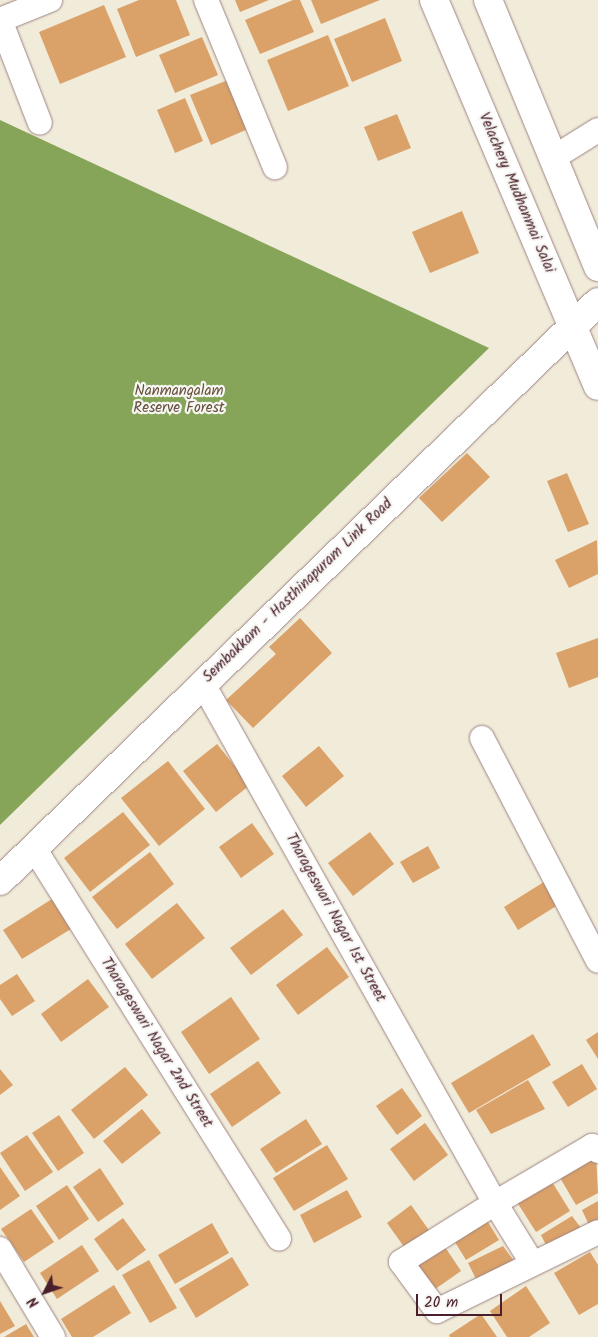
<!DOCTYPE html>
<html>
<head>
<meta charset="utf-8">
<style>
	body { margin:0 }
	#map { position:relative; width:598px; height:1337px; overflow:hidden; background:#f1ebda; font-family:Kalam,sans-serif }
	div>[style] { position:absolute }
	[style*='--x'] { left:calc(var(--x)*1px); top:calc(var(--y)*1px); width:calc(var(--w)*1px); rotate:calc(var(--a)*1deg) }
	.forest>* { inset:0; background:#86a559 }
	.building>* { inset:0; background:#daa169 }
	.roads { filter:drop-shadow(0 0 1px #9e8582) drop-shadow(0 0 1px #9e8582) }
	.street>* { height:24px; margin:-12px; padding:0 12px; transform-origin:12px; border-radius:12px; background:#fff }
	.secondary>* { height:28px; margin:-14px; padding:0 14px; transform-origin:14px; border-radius:14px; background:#fff }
	.primary>* { height:28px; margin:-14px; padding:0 14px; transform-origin:14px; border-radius:14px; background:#fff }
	span { translate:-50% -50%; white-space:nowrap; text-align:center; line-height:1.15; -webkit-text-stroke:4.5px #f6f6f2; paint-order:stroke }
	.street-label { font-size:15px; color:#4a1f2b }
	.park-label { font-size:15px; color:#664f3c }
	.north { position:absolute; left:20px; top:1267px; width:50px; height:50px; -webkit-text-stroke:4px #f6f6f2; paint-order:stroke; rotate:229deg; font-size:14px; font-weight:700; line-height:20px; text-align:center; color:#4a1f2b }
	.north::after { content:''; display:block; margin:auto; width:18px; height:22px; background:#4a1f2b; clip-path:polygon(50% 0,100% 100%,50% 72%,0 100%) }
	.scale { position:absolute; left:416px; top:1294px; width:86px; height:22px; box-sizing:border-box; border:2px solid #4a1f2b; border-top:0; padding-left:6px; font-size:15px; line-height:18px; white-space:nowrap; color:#4a1f2b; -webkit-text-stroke:4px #f6f6f2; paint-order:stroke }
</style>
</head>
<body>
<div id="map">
	<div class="forest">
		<i style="clip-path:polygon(0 120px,489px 348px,0 825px)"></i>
	</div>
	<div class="building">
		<i style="clip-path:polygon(139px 0,176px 0,190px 35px,136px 57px,117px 9px)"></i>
		<i style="clip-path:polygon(235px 0,269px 0,240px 12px)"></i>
		<i style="clip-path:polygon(293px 0,300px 0,314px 32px,260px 54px,245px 20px)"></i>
		<i style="clip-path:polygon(311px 0,380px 0,321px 24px)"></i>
		<i style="clip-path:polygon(104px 5px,126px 57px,60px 84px,39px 32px)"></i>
		<i style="clip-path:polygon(385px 18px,402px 61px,352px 82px,334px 39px)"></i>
		<i style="clip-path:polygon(328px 35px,349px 86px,288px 111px,267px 60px)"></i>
		<i style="clip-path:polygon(202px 37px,218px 75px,175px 93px,159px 55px)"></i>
		<i style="clip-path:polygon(228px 80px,248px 129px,211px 145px,190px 95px)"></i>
		<i style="clip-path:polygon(185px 98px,203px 141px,175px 153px,157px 110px)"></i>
		<i style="clip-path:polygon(397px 114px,411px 148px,378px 161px,364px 127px)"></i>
		<i style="clip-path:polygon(462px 211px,479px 253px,430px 273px,412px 232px)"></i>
		<i style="clip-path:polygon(467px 453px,490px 477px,442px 522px,419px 498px)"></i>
		<i style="clip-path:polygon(567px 473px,589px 524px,568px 532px,547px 481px)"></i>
		<i style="clip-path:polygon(597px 540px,598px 574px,569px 588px,555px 560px)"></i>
		<i style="clip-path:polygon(300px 618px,332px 653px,253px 728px,226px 700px,276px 654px,269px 647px)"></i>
		<i style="clip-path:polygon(598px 638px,598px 677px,569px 688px,556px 653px)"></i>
		<i style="clip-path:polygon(217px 744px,250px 785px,216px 812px,183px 771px)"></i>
		<i style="clip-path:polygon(319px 746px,344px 776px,306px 807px,282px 776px)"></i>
		<i style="clip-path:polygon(168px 761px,205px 809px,159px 846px,121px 798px)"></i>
		<i style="clip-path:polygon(123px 812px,150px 845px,90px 892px,64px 858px)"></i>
		<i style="clip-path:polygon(252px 823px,274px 854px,241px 878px,219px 847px)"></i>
		<i style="clip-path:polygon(370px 832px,394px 864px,353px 896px,328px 863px)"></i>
		<i style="clip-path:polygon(428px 846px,440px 868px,413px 883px,400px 862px)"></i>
		<i style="clip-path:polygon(150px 852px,174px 884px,117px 929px,92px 897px)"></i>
		<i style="clip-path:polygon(547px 880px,561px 903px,518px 930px,504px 907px)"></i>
		<i style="clip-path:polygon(52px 899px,71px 929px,22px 959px,3px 930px)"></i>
		<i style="clip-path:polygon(177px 903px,205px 938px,152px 979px,125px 944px)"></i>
		<i style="clip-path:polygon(283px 909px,303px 935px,251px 975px,230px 948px)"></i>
		<i style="clip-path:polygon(327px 947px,349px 977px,298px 1015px,276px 985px)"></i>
		<i style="clip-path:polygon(17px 974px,35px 1001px,12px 1016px,0 999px,0 985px)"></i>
		<i style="clip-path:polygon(88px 979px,109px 1007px,61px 1042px,41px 1014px)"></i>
		<i style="clip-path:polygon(231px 997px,260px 1039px,209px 1074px,181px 1032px)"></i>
		<i style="clip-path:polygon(598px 1032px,598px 1059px,586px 1040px)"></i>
		<i style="clip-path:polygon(533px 1034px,551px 1065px,469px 1113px,451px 1083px)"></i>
		<i style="clip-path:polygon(258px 1061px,281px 1093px,232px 1127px,210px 1094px)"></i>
		<i style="clip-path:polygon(582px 1064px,597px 1089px,568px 1107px,552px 1082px)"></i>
		<i style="clip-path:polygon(125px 1067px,148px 1095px,94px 1139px,71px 1110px)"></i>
		<i style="clip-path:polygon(0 1069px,13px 1085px,0 1095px)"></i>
		<i style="clip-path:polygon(528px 1080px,545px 1109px,491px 1134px,476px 1110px)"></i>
		<i style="clip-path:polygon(402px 1088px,422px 1116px,397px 1135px,376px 1106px)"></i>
		<i style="clip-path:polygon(142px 1109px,161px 1133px,122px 1164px,103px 1141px)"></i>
		<i style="clip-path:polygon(59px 1115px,84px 1153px,58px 1171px,32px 1133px)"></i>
		<i style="clip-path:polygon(306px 1119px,322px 1144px,276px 1173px,260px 1149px)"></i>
		<i style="clip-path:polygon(425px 1123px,448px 1155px,414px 1181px,390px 1149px)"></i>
		<i style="clip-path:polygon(27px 1135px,53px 1172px,25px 1191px,0 1153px)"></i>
		<i style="clip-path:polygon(327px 1145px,348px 1179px,294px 1211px,273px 1178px)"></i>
		<i style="clip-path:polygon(596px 1155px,598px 1193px,576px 1205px,559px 1176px)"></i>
		<i style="clip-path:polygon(0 1167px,20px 1196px,0 1210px)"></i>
		<i style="clip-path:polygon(100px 1168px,124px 1204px,98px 1222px,73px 1187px)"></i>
		<i style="clip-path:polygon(549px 1177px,570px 1211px,536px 1232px,515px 1199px)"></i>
		<i style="clip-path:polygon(67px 1185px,89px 1219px,59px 1240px,36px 1206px)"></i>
		<i style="clip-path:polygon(347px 1190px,362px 1217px,314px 1243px,300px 1215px)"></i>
		<i style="clip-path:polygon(598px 1201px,598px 1220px,589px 1225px,582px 1210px)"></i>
		<i style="clip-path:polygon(411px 1205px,431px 1233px,407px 1251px,387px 1223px)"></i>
		<i style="clip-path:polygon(31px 1209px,54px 1242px,24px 1262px,1px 1229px)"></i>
		<i style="clip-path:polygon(483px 1214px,499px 1240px,466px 1260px,450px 1234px)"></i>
		<i style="clip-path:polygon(572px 1216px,581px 1228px,547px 1247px,541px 1235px)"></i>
		<i style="clip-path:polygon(123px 1218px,146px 1250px,117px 1271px,94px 1239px)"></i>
		<i style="clip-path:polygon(212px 1223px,229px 1253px,175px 1284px,158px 1255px)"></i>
		<i style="clip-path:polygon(441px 1241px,461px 1271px,431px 1292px,411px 1261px)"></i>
		<i style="clip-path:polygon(82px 1245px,99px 1271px,57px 1299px,40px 1273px)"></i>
		<i style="clip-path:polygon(503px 1246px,514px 1261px,477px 1281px,468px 1263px)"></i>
		<i style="clip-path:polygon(590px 1252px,598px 1265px,598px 1304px,579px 1315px,554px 1273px)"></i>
		<i style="clip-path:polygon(232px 1257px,249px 1285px,196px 1318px,179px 1289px)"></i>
		<i style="clip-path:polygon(149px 1260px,177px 1308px,150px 1323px,122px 1275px)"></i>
		<i style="clip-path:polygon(114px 1285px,131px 1313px,93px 1337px,72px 1337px,61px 1319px)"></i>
		<i style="clip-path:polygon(526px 1286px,550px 1323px,529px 1337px,507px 1337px,490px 1311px)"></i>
		<i style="clip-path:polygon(0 1301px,15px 1326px,0 1334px)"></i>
		<i style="clip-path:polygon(481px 1314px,497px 1337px,450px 1337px,449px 1335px)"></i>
		<i style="clip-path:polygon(26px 1324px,34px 1337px,4px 1337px)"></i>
	</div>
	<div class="roads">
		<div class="street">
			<i style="--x:206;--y:0;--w:181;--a:67.6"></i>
			<i style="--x:0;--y:20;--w:110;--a:68.8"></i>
			<i style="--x:0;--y:20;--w:54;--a:-21.8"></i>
			<i style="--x:553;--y:158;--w:53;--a:-31.9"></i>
			<i style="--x:203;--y:684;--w:596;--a:60.64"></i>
			<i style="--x:495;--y:1203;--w:113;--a:-30.4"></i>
			<i style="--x:592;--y:1146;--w:8;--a:40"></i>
			<i style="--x:482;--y:738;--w:251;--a:62.5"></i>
			<i style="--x:34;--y:848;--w:461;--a:57.9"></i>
			<i style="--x:0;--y:1249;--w:103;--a:58.9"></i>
			<i style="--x:531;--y:1261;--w:68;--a:-121.8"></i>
			<i style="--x:495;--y:1203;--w:111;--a:147.9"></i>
			<i style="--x:401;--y:1262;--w:61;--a:53.7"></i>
			<i style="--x:437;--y:1311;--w:179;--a:-26.1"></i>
		</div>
		<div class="secondary">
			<i style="--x:0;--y:881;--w:832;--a:-44.08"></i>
		</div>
		<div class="primary">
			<i style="--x:434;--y:0;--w:419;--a:67"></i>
			<i style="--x:488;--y:0;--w:289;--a:67.6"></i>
		</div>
	</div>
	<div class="street-label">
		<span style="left:516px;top:193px;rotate:67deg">Velachery Mudhanmai Salai</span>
		<span style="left:298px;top:591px;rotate:-44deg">Sembakkam - Hasthinapuram Link Road</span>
		<span style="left:335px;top:918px;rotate:61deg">Tharageswari Nagar 1st Street</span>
		<span style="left:156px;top:1043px;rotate:58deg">Tharageswari Nagar 2nd Street</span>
	</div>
	<div class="park-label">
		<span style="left:179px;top:400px">Nanmangalam<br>Reserve Forest</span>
	</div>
	<div class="north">N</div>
	<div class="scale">20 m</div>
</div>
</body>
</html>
